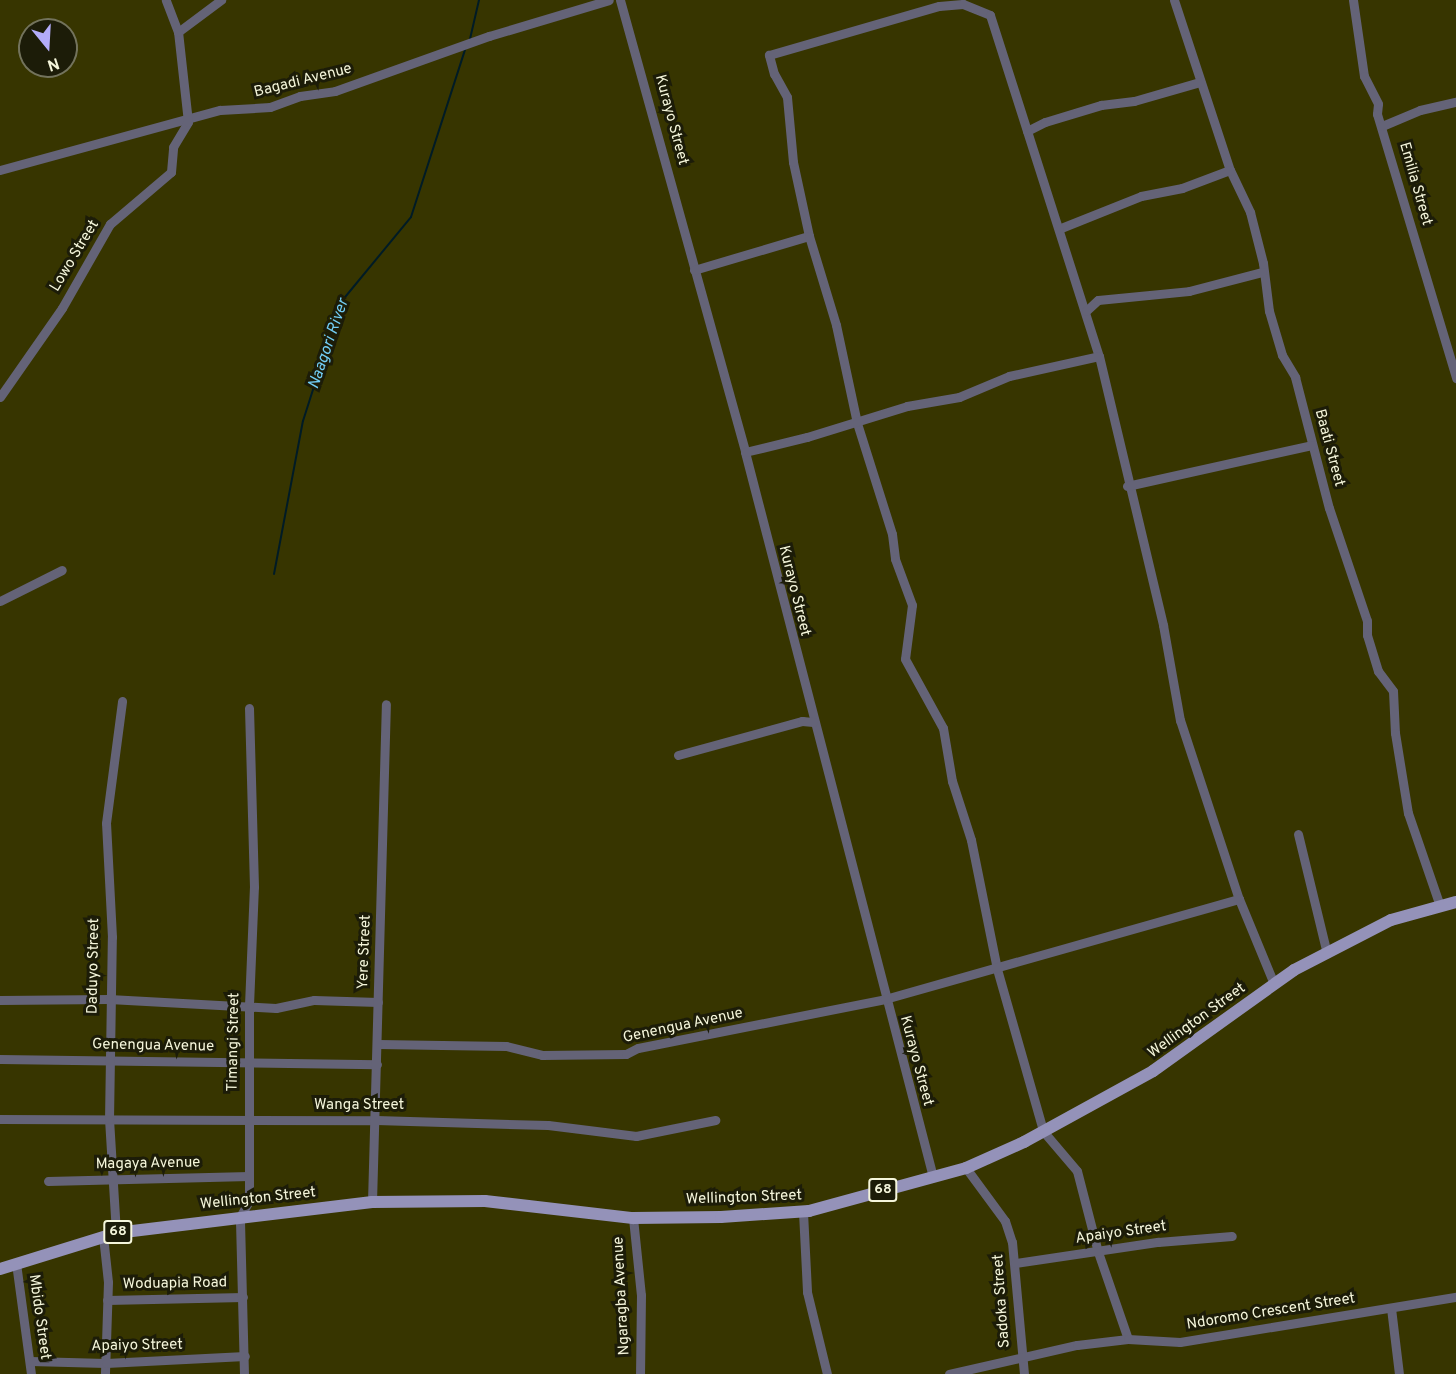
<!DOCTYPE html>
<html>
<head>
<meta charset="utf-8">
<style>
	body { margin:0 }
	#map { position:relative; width:1456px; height:1374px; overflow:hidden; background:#373500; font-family:Overpass,sans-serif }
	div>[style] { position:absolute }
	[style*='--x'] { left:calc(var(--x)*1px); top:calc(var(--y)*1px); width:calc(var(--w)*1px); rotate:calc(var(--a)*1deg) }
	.stream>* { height:2px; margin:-1px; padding:0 1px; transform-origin:1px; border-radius:1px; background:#001b25 }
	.minor>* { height:9px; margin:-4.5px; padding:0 4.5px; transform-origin:4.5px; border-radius:4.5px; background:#646377 }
	.major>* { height:12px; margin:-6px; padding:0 6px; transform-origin:6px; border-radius:6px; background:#9492b9 }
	span { translate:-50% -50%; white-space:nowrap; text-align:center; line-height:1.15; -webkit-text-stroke:6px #1c1c08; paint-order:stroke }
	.shield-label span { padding:2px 4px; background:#1c1c08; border:2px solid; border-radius:4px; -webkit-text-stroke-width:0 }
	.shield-label { font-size:14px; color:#f5f6db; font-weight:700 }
	.street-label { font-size:15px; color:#f5f6db }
	.water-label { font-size:16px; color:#72cdf4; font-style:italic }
	.north { position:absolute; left:18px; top:18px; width:60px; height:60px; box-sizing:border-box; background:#1c1c08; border:2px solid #73735c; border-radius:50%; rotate:162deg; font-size:16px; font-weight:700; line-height:24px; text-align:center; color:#f5f6db }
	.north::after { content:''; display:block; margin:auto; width:21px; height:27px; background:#b3acf9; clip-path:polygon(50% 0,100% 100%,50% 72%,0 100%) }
</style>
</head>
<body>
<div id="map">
	<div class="stream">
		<i style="--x:470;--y:39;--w:40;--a:-77"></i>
		<i style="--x:274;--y:574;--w:156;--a:-79.3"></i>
		<i style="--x:303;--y:421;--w:125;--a:-72.3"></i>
		<i style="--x:341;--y:302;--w:110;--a:-50.5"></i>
		<i style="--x:411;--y:217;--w:179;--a:-72.1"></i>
	</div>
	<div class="minor">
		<i style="--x:620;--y:0;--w:469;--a:74.5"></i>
		<i style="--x:745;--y:452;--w:749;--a:75.46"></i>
		<i style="--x:1174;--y:0;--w:179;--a:71.8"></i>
		<i style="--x:1230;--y:170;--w:47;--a:64.5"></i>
		<i style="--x:1250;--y:212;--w:53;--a:75.7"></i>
		<i style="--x:1263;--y:263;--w:48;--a:82.9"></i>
		<i style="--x:1269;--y:311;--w:46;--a:73.5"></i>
		<i style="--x:1282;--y:355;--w:26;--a:59"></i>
		<i style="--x:1295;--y:377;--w:135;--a:75.5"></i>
		<i style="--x:1329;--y:508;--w:119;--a:71.4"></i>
		<i style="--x:1367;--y:621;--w:14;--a:90"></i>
		<i style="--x:1367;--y:635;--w:38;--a:73"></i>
		<i style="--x:1378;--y:671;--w:25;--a:53"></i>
		<i style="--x:1393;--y:691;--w:42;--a:87.3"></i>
		<i style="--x:1395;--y:733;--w:81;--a:80.8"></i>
		<i style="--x:1408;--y:813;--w:98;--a:71"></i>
		<i style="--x:1353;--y:0;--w:77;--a:81.8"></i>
		<i style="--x:1364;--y:76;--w:31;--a:63"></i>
		<i style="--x:1378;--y:104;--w:10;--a:96"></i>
		<i style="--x:1377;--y:114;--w:276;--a:73.3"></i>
		<i style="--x:178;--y:32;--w:54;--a:-36.7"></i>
		<i style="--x:1382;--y:126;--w:41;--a:-22.8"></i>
		<i style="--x:1420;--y:110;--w:37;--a:-13"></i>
		<i style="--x:1027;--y:131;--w:20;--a:-27"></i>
		<i style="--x:1045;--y:122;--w:59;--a:-16.9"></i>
		<i style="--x:1101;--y:105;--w:33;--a:-7"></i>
		<i style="--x:1134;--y:101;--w:69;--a:-16.1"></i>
		<i style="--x:0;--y:170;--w:228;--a:-15.3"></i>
		<i style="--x:220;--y:110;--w:50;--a:-3.4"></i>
		<i style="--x:270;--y:107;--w:32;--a:-20"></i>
		<i style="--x:300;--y:96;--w:35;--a:-8"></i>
		<i style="--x:335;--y:91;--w:164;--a:-19.7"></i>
		<i style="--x:489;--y:36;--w:125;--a:-16.7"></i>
		<i style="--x:1061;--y:228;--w:86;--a:-21.8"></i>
		<i style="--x:1141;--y:196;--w:42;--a:-11"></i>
		<i style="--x:1182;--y:188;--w:51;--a:-20.6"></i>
		<i style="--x:809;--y:236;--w:76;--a:-102.2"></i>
		<i style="--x:793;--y:162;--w:65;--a:-95.3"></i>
		<i style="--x:787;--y:97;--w:26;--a:-119"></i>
		<i style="--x:774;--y:74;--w:20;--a:-105"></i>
		<i style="--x:769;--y:55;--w:177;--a:-16.1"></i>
		<i style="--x:939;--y:6;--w:24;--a:-5"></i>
		<i style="--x:963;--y:4;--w:29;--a:22"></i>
		<i style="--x:990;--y:15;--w:358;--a:72.3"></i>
		<i style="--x:1099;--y:356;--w:277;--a:76.6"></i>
		<i style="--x:1163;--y:625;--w:97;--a:79.9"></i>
		<i style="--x:1180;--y:720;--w:188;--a:71.8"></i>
		<i style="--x:1239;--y:899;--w:92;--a:67.6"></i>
		<i style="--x:694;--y:270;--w:120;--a:-16.5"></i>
		<i style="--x:809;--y:236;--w:93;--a:73.1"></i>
		<i style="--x:836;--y:325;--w:100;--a:77.9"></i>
		<i style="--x:857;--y:423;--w:116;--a:72.5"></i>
		<i style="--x:892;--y:534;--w:25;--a:83"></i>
		<i style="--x:895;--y:559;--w:49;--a:69.7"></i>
		<i style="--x:912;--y:605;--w:54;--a:97.4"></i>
		<i style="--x:905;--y:659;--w:79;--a:61.2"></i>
		<i style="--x:943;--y:728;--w:54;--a:80.4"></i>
		<i style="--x:952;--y:781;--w:62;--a:72.1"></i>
		<i style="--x:971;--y:840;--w:132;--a:78.6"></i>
		<i style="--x:997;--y:969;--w:168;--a:74.1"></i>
		<i style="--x:1043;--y:1131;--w:52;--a:49.6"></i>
		<i style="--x:1077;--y:1171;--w:84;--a:75.5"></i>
		<i style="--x:1098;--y:1252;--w:92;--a:71"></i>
		<i style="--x:1086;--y:311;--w:16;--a:-43"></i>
		<i style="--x:1098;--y:300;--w:91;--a:-5.6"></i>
		<i style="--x:1189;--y:291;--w:75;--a:-14.6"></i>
		<i style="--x:0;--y:397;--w:108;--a:-55.1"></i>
		<i style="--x:62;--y:308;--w:97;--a:-60.3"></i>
		<i style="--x:110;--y:224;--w:80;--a:-40.4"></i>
		<i style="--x:171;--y:172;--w:25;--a:-85"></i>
		<i style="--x:173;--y:147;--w:29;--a:-59"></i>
		<i style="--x:188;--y:122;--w:91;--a:-96.3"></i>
		<i style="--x:178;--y:32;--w:34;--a:-111"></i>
		<i style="--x:745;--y:452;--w:64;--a:-13.6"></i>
		<i style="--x:807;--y:437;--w:105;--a:-17.2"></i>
		<i style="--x:907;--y:406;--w:53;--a:-9.8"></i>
		<i style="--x:959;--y:397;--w:54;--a:-22.8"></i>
		<i style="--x:1009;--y:376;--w:92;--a:-12.5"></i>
		<i style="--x:1127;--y:486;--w:189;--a:-12.5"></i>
		<i style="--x:0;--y:601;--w:69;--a:-26.6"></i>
		<i style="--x:678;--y:755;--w:129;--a:-15.3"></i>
		<i style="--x:802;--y:721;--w:11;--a:5"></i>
		<i style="--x:1298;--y:834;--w:123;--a:76.4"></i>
		<i style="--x:0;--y:1000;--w:109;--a:-0.5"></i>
		<i style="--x:109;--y:999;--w:167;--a:3.1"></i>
		<i style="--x:276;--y:1008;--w:39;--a:-12"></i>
		<i style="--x:314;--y:1000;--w:64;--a:1.8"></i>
		<i style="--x:378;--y:1044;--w:128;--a:0.9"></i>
		<i style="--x:506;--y:1046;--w:37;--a:14"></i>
		<i style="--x:542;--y:1055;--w:84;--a:-0.7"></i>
		<i style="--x:626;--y:1054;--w:13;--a:-27"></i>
		<i style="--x:638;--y:1048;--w:252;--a:-11.2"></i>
		<i style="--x:885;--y:999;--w:368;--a:-15.8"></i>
		<i style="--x:0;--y:1059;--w:377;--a:0.8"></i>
		<i style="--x:0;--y:1119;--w:376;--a:0.2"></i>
		<i style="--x:376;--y:1120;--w:172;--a:1.7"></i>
		<i style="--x:548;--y:1125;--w:89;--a:7.1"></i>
		<i style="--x:636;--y:1136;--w:81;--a:-11.4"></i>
		<i style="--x:966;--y:1168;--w:66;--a:53.7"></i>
		<i style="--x:1005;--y:1221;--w:22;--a:72"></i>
		<i style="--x:1012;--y:1242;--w:133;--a:84.8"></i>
		<i style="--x:48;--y:1181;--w:201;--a:-1.4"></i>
		<i style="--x:372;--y:1202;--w:498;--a:-88.4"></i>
		<i style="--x:803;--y:1212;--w:80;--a:87.1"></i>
		<i style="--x:807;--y:1292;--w:84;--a:76.3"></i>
		<i style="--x:633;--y:1218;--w:77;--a:84.1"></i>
		<i style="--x:641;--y:1295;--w:79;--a:90.7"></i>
		<i style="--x:116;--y:1233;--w:113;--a:-93.5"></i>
		<i style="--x:109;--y:1120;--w:183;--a:-89.1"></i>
		<i style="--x:112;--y:937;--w:114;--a:-93"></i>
		<i style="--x:106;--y:823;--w:123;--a:-82.5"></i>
		<i style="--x:103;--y:1236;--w:46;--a:83.8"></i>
		<i style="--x:108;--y:1282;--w:92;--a:91.9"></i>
		<i style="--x:16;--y:1263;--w:112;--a:82.3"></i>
		<i style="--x:1015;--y:1263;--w:145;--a:-8.4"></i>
		<i style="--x:1158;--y:1242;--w:74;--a:-4.6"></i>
		<i style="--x:107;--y:1300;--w:136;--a:-1.3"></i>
		<i style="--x:1391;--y:1308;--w:66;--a:83.1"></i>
		<i style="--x:30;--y:1361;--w:76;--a:1.5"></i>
		<i style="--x:106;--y:1363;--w:139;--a:-2.9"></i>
		<i style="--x:244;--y:1374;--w:157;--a:-91.5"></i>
		<i style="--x:240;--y:1217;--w:18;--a:-61"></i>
		<i style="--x:249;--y:1201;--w:196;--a:-90"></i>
		<i style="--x:249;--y:1005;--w:118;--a:-87.6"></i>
		<i style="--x:254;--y:887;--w:179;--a:-91.6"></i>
		<i style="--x:949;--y:1374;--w:131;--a:-12.8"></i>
		<i style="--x:1077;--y:1345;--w:51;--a:-6.7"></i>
		<i style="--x:1128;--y:1339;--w:52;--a:3.3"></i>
		<i style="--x:1180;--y:1342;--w:280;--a:-9.3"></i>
	</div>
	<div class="major">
		<i style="--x:0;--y:1269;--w:121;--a:-17.2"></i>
		<i style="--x:116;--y:1233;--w:258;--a:-6.9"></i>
		<i style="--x:372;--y:1202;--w:113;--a:-0.5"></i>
		<i style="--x:485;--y:1201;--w:149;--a:6.6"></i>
		<i style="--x:633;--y:1218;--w:88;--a:-0.7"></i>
		<i style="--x:721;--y:1217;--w:88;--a:-3.9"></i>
		<i style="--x:809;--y:1211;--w:163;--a:-15.3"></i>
		<i style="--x:966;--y:1168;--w:64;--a:-24.1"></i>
		<i style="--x:1024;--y:1142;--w:147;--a:-28.8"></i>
		<i style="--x:1153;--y:1071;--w:173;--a:-35.6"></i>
		<i style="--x:1294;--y:970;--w:109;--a:-27.3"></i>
		<i style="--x:1391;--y:920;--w:67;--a:-15.5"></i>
	</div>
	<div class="shield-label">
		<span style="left:883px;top:1190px">68</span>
		<span style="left:118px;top:1232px">68</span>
	</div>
	<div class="street-label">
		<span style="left:303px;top:81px;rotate:-14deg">Bagadi Avenue</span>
		<span style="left:671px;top:120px;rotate:75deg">Kurayo Street</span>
		<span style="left:1415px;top:184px;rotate:74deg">Emilia Street</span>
		<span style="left:75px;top:256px;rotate:-59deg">Lowo Street</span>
		<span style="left:1329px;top:448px;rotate:75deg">Baati Street</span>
		<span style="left:794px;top:591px;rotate:76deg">Kurayo Street</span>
		<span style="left:365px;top:952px;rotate:-88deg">Yere Street</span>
		<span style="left:94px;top:966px;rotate:-89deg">Daduyo Street</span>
		<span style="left:1197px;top:1021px;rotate:-36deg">Wellington Street</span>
		<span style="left:683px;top:1026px;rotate:-12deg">Genengua Avenue</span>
		<span style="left:234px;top:1042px;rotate:-89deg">Timangi Street</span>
		<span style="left:153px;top:1046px;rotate:1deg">Genengua Avenue</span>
		<span style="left:916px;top:1061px;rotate:75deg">Kurayo Street</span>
		<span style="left:359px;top:1106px">Wanga Street</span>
		<span style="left:148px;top:1164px;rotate:-1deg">Magaya Avenue</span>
		<span style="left:744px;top:1198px;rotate:-2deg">Wellington Street</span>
		<span style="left:258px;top:1199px;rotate:-6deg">Wellington Street</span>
		<span style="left:1121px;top:1233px;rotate:-8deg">Apaiyo Street</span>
		<span style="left:175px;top:1284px;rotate:-1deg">Woduapia Road</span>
		<span style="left:622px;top:1296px;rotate:-93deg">Ngaragba Avenue</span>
		<span style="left:1002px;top:1301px;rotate:-94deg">Sadoka Street</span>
		<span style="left:1271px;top:1312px;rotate:-9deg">Ndoromo Crescent Street</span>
		<span style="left:39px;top:1317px;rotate:82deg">Mbido Street</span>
		<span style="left:137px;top:1346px;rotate:-1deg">Apaiyo Street</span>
	</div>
	<div class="water-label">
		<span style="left:329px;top:344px;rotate:-71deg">Naagori River</span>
	</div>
	<div class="north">N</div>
</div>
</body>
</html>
